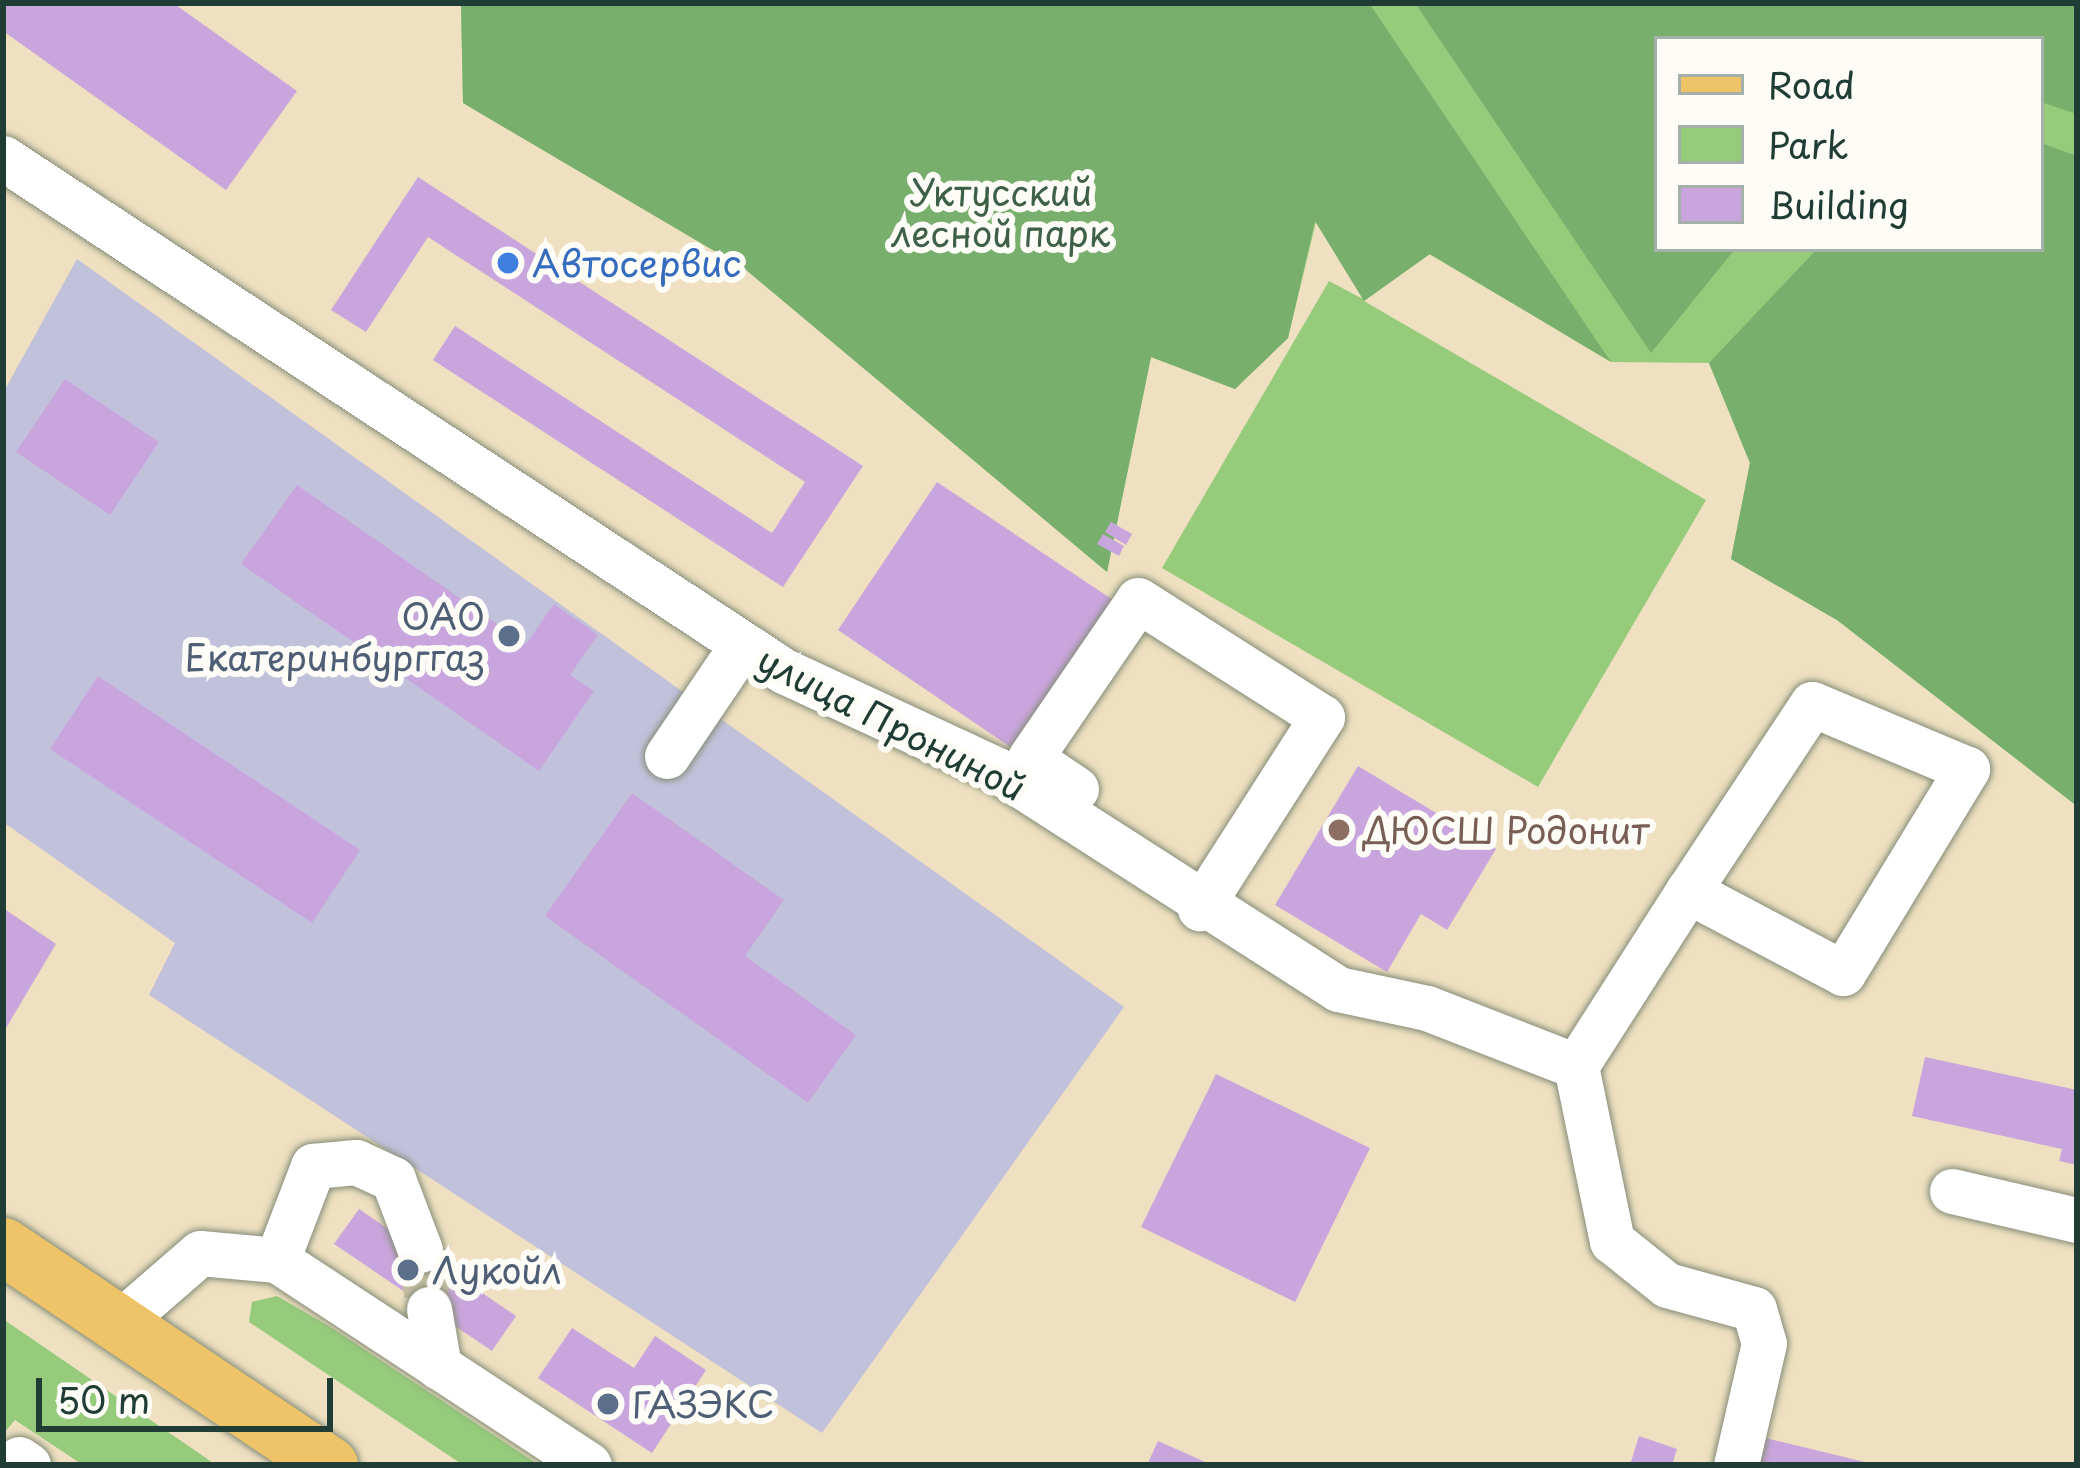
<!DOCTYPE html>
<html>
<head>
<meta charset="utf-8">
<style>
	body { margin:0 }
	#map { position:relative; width:2080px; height:1468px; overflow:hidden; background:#eee0c0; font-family:"Playpen Sans",sans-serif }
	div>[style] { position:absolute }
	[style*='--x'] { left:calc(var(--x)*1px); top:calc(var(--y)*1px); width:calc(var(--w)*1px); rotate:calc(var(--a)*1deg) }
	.industrial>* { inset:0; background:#c2c1dc }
	.green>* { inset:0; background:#96cb7c }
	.forest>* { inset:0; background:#78af6c }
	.building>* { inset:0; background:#c9a5dd }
	.minor-tunnel>* { height:45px; margin-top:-22.5px; transform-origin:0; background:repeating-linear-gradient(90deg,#c5bfa4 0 45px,transparent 0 67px) }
	.roads { filter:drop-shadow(0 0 3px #868e7a) drop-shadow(0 0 3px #868e7a) }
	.minor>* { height:45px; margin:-22.5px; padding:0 22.5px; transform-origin:22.5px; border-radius:22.5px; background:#fff }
	.major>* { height:57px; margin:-28.5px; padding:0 28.5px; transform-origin:28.5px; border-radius:28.5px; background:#efc469 }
	.dots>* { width:33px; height:33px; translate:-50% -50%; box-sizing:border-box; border:6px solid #fdfcf7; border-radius:50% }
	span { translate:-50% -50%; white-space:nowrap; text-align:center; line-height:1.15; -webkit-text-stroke:12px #fdfcf7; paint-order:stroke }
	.park-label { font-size:36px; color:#3d6046 }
	.shop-label { font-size:36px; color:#366cbe }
	.left { translate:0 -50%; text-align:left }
	.service-label { font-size:36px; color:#4e5e75 }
	.right { translate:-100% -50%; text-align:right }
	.street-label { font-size:36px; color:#1f3d34 }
	.education-label { font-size:36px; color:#785e54 }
	.frame { position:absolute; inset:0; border:6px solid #1f3d34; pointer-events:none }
	.legend { position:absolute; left:1654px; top:36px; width:390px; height:216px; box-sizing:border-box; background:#fdfcf7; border:3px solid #a4b0a9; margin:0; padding:15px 21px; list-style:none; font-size:36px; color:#1f3d34 }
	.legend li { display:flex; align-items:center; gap:24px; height:60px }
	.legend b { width:60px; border:3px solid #a4b0a9 }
	.scale { position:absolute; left:36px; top:1378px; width:297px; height:54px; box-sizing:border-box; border:6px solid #1f3d34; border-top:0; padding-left:15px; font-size:36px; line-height:42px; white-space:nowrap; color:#1f3d34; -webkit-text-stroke:9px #fdfcf7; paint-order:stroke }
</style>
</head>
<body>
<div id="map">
	<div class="industrial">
		<i style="clip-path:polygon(77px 259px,1124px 1007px,822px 1433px,149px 995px,175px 943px,3px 822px,3px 393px)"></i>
	</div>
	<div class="green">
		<i style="clip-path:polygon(evenodd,461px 3px,2077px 3px,2077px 806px,1837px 620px,1731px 559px,1750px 463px,1709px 363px,1611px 362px,1429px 254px,1364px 301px,1706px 500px,1538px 787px,1162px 568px,1329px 281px,1363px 299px,1316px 222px,1288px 338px,1235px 389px,1151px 357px,1107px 572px,745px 269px,463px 103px,461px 3px,1657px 39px,2041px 39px,2041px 249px,1657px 249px,1657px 39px)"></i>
		<i style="clip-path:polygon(277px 1296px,332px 1328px,539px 1465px,463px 1465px,249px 1322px,252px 1302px)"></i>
		<i style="clip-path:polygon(3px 1319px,190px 1447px,216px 1465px,83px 1465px,15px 1420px,3px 1434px)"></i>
	</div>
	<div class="forest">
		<i style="clip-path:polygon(461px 3px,1369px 3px,1611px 362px,1430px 254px,1364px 301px,1315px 221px,1288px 338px,1235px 389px,1151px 357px,1107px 572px,745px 269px,463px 103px)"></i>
		<i style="clip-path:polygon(1415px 3px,2077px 3px,2077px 114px,2041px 102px,2041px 39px,1657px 39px,1657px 249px,1735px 249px,1651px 353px)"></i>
		<i style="clip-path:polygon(2041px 143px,2077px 156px,2077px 806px,1837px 620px,1731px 559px,1750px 463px,1709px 363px,1817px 249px,2041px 249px)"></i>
	</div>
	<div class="building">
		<i style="clip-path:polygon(3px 3px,173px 3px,297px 91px,226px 190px,3px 31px)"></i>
		<i style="clip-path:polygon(418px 177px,863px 466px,783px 587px,433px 360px,455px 326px,772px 533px,805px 482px,428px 237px,366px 332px,331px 310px)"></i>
		<i style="clip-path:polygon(65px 379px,159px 442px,110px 515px,16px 452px)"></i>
		<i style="clip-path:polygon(937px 482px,1125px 608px,1025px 757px,838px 630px)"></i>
		<i style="clip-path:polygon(297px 485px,526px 644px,554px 604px,598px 635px,570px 675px,594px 691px,539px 771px,241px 564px)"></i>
		<i style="clip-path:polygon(1111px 522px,1132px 534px,1126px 545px,1105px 532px)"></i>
		<i style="clip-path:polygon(1103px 534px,1124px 546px,1119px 556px,1097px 544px)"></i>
		<i style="clip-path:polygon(98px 676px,360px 850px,312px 923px,50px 749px)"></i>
		<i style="clip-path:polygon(1358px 766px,1496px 849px,1447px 930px,1421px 914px,1387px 972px,1275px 905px)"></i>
		<i style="clip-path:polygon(632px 793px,784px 900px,745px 956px,856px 1035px,808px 1103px,545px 916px)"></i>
		<i style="clip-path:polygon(3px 908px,56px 944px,3px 1033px)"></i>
		<i style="clip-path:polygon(1925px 1057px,2077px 1090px,2077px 1165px,2059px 1161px,2062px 1149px,1912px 1116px)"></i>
		<i style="clip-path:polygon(1216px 1074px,1370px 1148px,1295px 1302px,1141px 1227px)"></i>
		<i style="clip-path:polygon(359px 1209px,516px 1316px,492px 1351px,334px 1244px)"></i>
		<i style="clip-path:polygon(572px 1328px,634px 1368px,655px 1336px,706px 1370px,652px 1453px,538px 1378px)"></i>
		<i style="clip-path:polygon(1639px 1436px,1677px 1449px,1672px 1465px,1630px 1465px)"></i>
		<i style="clip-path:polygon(1757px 1436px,1869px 1463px,1869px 1465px,1750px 1465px)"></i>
		<i style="clip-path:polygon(1158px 1441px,1212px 1465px,1147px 1465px)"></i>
	</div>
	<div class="minor-tunnel">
		<i style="--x:420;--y:1250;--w:60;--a:81.3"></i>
	</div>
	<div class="roads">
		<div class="minor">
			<i style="--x:3;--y:158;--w:934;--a:33.3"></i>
			<i style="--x:784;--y:671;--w:235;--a:24.9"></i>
			<i style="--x:997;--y:770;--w:405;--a:32.7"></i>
			<i style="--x:1338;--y:989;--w:91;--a:12.1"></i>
			<i style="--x:1427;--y:1008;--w:160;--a:21.3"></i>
			<i style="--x:1576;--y:1066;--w:179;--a:78.4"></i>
			<i style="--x:1612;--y:1241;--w:70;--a:38.7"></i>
			<i style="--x:1667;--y:1285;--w:90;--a:15.4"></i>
			<i style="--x:1754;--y:1309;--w:35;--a:74"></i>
			<i style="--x:1764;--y:1343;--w:125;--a:102.9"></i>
			<i style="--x:667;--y:756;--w:134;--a:-56"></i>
			<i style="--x:1076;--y:789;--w:55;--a:-146"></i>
			<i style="--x:1030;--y:758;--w:191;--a:-55.6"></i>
			<i style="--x:1138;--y:600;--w:218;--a:32.5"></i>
			<i style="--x:1322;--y:717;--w:227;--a:122.6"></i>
			<i style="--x:1576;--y:1066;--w:208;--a:-57.4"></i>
			<i style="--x:1688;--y:891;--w:175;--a:27.9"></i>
			<i style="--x:1843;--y:973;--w:239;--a:-58.7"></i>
			<i style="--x:1967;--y:769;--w:168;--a:-157.2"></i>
			<i style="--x:1812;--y:704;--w:224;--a:123.5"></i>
			<i style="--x:1952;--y:1191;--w:128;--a:13.1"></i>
			<i style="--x:277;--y:1260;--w:101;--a:-69"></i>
			<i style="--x:313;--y:1166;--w:43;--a:-5.3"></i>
			<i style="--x:356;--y:1162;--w:41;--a:24.7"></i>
			<i style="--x:393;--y:1179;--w:76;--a:69.2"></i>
			<i style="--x:429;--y:1309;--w:59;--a:80.2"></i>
			<i style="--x:118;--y:1324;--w:108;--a:-40.9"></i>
			<i style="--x:200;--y:1253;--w:77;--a:5.2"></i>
			<i style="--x:277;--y:1260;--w:373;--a:33.3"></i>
			<i style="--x:19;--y:1459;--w:11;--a:34"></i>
		</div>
		<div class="major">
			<i style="--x:3;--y:1246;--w:393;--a:33.9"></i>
		</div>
	</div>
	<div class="dots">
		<i style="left:508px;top:263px;background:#3f7fe0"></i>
		<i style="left:509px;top:636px;background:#5c6f8a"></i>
		<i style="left:1339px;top:830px;background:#8d6e63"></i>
		<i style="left:408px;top:1270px;background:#5c6f8a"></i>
		<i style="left:608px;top:1404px;background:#5c6f8a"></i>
	</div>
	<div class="park-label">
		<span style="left:1001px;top:212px">Уктусский<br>лесной парк</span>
	</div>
	<div class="shop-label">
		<span class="left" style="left:532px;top:263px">Автосервис</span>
	</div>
	<div class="service-label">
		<span class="right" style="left:485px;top:636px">ОАО<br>Екатеринбурггаз</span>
		<span class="left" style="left:432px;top:1270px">Лукойл</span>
		<span class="left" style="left:632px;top:1404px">ГАЗЭКС</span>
	</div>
	<div class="street-label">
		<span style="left:892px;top:723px;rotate:27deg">улица Прониной</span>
	</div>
	<div class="education-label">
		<span class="left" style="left:1363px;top:830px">ДЮСШ Родонит</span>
	</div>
	<div class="frame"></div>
	<ul class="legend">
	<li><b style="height:15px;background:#efc469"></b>Road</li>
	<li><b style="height:33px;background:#96cb7c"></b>Park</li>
	<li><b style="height:33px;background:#c9a5dd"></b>Building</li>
	</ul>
	<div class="scale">50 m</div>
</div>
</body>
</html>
